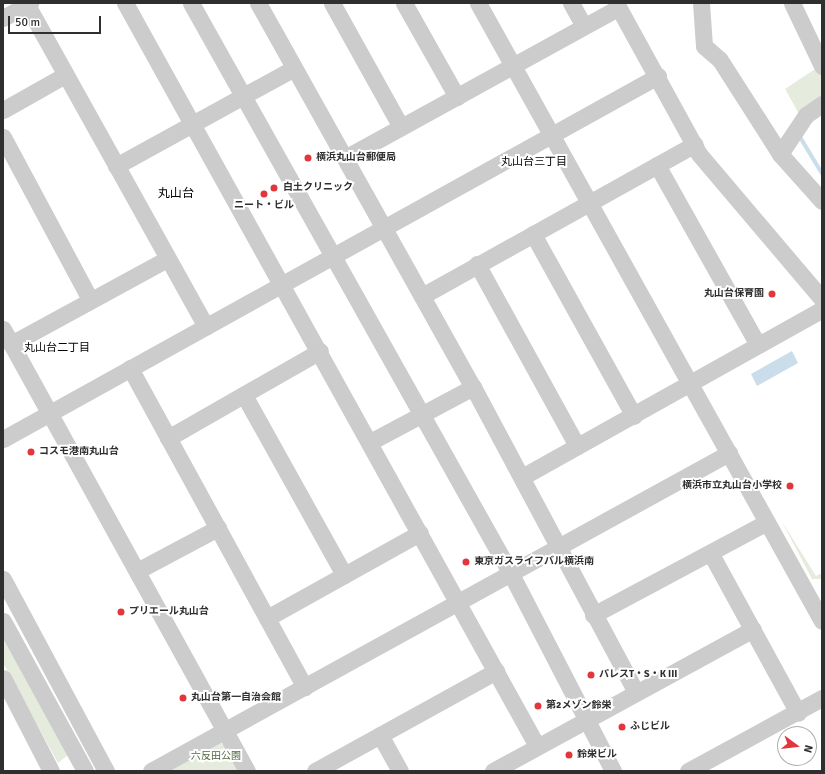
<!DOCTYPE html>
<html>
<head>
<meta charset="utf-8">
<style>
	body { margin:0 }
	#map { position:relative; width:825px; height:774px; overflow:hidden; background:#fff; font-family:Signika,"Noto Sans JP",sans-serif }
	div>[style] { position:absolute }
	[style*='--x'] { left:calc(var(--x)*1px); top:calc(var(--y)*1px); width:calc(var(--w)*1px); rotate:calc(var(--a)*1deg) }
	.green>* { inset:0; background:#e5ecdd }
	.water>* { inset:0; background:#caddeb }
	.stream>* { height:3.5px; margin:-1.75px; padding:0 1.75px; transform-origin:1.75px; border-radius:1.75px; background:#caddeb }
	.minor>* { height:17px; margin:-8.5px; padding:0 8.5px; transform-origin:8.5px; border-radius:8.5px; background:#ccc }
	.dots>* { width:11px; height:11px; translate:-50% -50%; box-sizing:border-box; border:2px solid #fff; border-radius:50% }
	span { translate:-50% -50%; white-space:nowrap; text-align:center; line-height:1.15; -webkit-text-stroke:4px #fff; paint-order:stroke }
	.poi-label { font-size:10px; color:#2f2f2f; font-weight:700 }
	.left { translate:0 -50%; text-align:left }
	.right { translate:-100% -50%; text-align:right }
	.park-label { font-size:10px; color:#516a3d }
	.neighbourhood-label { font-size:11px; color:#000 }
	.quarter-label { font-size:12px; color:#000 }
	.frame { position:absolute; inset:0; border:4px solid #2f2f2f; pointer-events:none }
	.north { position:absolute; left:777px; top:726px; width:40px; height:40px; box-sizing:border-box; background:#fff; border:1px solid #acacac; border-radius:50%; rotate:105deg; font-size:11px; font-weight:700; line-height:16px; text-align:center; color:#2f2f2f }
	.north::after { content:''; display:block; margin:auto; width:14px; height:18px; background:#e2363c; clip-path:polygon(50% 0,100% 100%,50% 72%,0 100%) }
	.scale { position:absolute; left:8px; top:16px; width:93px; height:18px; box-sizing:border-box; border:2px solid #2f2f2f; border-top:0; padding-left:5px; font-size:12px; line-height:14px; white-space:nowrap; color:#2f2f2f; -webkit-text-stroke:3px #fff; paint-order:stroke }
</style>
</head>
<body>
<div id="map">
	<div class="green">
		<i style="clip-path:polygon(818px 67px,822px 76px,822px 99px,799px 114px,785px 89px)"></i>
		<i style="clip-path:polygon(781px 520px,816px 576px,822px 573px,822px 579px,812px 579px)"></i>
		<i style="clip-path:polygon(3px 629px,68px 755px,58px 763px,3px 663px)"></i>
		<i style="clip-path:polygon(216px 740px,226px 746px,239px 771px,161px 771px)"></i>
	</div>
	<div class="water">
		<i style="clip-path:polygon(792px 351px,798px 363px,757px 386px,751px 374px)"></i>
	</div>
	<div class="stream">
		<i style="--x:801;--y:138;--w:41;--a:59"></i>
	</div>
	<div class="minor">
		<i style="--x:125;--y:3;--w:850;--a:60.99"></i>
		<i style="--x:191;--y:3;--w:655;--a:60.73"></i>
		<i style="--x:511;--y:574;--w:222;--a:62.6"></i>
		<i style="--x:258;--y:3;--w:440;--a:60.8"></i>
		<i style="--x:473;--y:387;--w:344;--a:61.9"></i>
		<i style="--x:332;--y:3;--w:142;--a:60.9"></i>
		<i style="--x:404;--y:3;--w:108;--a:60.6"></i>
		<i style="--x:478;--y:3;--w:707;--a:60.9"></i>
		<i style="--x:571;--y:3;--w:26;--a:61"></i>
		<i style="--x:616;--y:3;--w:172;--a:61.2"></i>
		<i style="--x:699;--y:154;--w:190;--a:49.7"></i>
		<i style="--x:701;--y:3;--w:43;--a:86"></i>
		<i style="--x:704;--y:46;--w:21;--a:41"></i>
		<i style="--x:720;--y:60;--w:112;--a:57.4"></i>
		<i style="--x:780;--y:154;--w:63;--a:48.2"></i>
		<i style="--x:792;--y:3;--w:70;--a:64.5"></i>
		<i style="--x:27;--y:5;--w:368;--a:60.9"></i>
		<i style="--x:3;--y:18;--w:31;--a:-29"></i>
		<i style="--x:3;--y:110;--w:71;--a:-29.4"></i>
		<i style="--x:3;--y:137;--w:184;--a:61.8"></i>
		<i style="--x:780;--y:154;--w:47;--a:-56.3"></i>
		<i style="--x:806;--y:115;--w:19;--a:-35"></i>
		<i style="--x:345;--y:158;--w:311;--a:-28.8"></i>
		<i style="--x:657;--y:165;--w:206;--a:60.7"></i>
		<i style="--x:116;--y:166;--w:203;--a:-28.8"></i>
		<i style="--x:533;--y:234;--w:208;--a:61"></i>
		<i style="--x:477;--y:264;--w:208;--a:61.2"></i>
		<i style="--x:422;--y:296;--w:312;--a:-29.1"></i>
		<i style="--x:3;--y:329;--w:505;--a:61.1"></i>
		<i style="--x:11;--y:344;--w:178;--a:-28.6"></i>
		<i style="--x:130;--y:368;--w:364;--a:61.3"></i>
		<i style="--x:244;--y:395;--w:206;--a:60.9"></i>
		<i style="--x:168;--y:438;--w:175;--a:-29.8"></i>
		<i style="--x:3;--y:439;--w:749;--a:-29"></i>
		<i style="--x:370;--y:442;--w:117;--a:-28.1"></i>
		<i style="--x:522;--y:477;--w:344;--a:-29.2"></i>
		<i style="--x:711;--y:554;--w:181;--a:61.3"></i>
		<i style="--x:137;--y:571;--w:92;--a:-28"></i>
		<i style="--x:3;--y:579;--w:218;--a:61.8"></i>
		<i style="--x:593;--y:615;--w:197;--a:-28.1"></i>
		<i style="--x:267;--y:618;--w:175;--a:-29.1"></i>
		<i style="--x:3;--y:621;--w:171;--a:61.3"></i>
		<i style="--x:3;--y:678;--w:105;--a:62.7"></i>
		<i style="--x:380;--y:735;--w:41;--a:60.9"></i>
		<i style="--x:151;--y:771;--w:660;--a:-28.82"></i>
		<i style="--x:315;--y:771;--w:207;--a:-28.9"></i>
		<i style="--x:493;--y:771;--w:296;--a:-28.6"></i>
		<i style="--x:688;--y:771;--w:153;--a:-28.6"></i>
	</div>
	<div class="dots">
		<i style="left:308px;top:158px;background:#e2363c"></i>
		<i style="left:274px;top:188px;background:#e2363c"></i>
		<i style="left:264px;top:194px;background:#e2363c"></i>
		<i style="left:772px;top:294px;background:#e2363c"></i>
		<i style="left:31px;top:452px;background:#e2363c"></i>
		<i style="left:790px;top:486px;background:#e2363c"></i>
		<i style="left:466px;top:562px;background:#e2363c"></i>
		<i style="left:121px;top:612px;background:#e2363c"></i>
		<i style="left:591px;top:675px;background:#e2363c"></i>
		<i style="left:183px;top:698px;background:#e2363c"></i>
		<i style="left:538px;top:706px;background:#e2363c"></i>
		<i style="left:622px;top:727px;background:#e2363c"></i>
		<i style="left:569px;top:755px;background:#e2363c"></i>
	</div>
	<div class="poi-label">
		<span class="left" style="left:316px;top:158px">横浜丸山台郵便局</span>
		<span class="left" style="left:283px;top:188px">白土クリニック</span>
		<span style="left:264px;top:206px">ニート・ビル</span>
		<span class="right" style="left:764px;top:294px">丸山台保育園</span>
		<span class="left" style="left:39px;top:452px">コスモ港南丸山台</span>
		<span class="right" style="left:782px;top:486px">横浜市立丸山台小学校</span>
		<span class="left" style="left:474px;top:562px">東京ガスライフバル横浜南</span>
		<span class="left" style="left:129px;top:612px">プリエール丸山台</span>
		<span class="left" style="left:599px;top:675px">パレスT・S・K III</span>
		<span class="left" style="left:191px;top:698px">丸山台第一自治会館</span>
		<span class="left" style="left:546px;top:706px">第2メゾン鈴栄</span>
		<span class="left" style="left:630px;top:727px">ふじビル</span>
		<span class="left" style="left:577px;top:755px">鈴栄ビル</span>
	</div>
	<div class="park-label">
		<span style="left:216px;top:757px">六反田公園</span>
	</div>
	<div class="neighbourhood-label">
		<span style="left:534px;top:162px">丸山台三丁目</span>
		<span style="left:57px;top:348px">丸山台二丁目</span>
	</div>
	<div class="quarter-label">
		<span style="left:176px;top:194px">丸山台</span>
	</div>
	<div class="frame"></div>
	<div class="north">N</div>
	<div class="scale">50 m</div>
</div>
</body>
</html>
